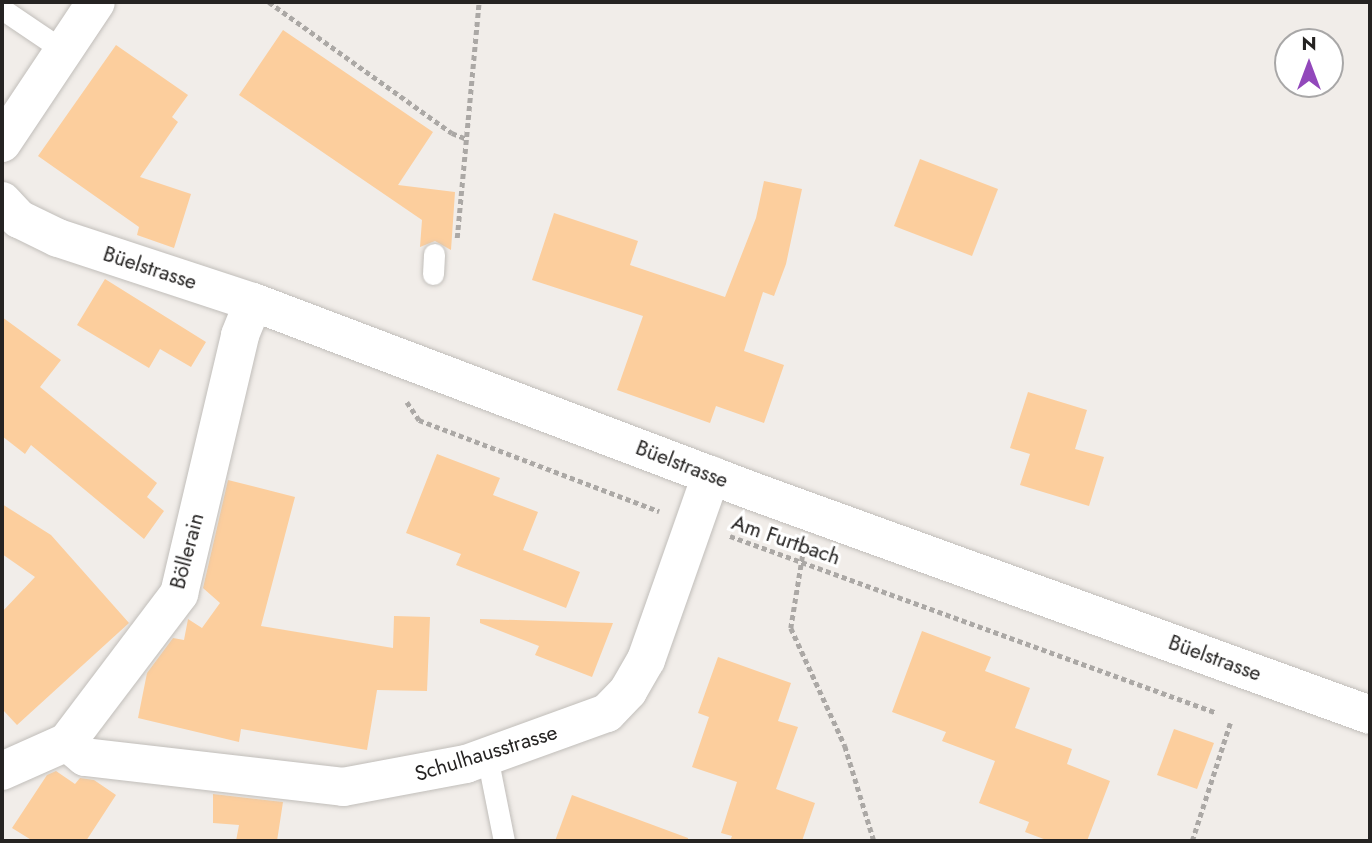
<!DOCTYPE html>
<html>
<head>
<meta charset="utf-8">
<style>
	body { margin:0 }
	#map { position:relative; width:1372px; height:843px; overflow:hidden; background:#f1ede9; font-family:Jost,sans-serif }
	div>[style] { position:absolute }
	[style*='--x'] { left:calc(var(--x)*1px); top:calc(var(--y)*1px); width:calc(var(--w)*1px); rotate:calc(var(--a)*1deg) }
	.building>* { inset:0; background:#fcce9d }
	.path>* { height:4.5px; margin-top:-2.25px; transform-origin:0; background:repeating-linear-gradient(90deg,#aba8a5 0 5px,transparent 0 8.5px) }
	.roads { filter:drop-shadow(0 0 2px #c1beba) drop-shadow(0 0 2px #c1beba) }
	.lane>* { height:21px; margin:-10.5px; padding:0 10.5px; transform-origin:10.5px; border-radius:10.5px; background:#fff }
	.street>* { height:38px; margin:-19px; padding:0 19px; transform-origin:19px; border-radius:19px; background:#fff }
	span { translate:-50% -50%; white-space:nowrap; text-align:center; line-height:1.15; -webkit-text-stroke:6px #fff; paint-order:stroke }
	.street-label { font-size:21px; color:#252322 }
	.frame { position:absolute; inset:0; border:4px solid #252322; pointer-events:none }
	.north { position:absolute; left:1274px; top:28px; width:70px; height:70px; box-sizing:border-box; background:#fff; border:2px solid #a8a7a7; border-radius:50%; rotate:0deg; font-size:19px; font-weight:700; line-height:28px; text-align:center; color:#252322 }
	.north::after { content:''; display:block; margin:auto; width:24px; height:32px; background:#9248bb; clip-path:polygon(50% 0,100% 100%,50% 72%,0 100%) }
</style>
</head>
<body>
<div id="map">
	<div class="building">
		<i style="clip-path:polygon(283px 30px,433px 132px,398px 185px,455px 192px,451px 250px,435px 241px,420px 247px,422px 220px,239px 95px)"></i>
		<i style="clip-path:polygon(116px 45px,188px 95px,172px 117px,178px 122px,140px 177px,191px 194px,174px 248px,137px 235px,139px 227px,38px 156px)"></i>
		<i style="clip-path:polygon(920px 159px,998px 189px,972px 256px,894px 226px)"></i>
		<i style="clip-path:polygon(764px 181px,802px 189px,786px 264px,774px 296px,763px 292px,744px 351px,784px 365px,764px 423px,716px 406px,710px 423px,617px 390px,643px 316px,532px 280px,554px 213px,638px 241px,630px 265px,725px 297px,756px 218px)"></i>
		<i style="clip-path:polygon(105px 279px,206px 342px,191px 367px,160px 349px,149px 368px,77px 325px)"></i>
		<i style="clip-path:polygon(2px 317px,61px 360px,40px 387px,157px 483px,147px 497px,164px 511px,144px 539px,31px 445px,25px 454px,2px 436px)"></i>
		<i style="clip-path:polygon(1028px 392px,1087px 410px,1075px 449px,1104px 457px,1089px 506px,1020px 485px,1030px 454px,1010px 448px)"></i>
		<i style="clip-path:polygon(437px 454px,500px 478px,493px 495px,538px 512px,523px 550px,580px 572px,566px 608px,456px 565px,461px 554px,406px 533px)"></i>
		<i style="clip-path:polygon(228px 480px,295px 497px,261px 626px,393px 648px,394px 616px,430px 617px,427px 691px,377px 690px,367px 750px,241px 729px,239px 742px,138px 718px,147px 673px,173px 638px,184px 640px,188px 619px,202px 628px,220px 603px,203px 588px)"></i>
		<i style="clip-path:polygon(2px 504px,51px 535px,129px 623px,17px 725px,2px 709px,2px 612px,35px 577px,2px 554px)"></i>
		<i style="clip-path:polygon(480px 619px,613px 623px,592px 677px,535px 655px,539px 646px,480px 623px)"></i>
		<i style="clip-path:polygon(922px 631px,991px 657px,985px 671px,1030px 688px,1015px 728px,1072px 749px,1067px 764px,1110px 781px,1087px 841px,1049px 841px,1025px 832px,1029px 822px,979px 803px,995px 761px,942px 741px,946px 732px,892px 712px)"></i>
		<i style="clip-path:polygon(718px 657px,791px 683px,778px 721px,798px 727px,776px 789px,815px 803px,802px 841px,730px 841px,732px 836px,721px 833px,737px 782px,692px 767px,709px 717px,698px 713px)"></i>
		<i style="clip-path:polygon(1174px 729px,1214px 743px,1197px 789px,1157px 775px)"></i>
		<i style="clip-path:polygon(56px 771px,75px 784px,80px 778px,94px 780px,116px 795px,86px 841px,33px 841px,12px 828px,47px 775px)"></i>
		<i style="clip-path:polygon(213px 794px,283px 802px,277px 841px,236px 841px,239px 825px,213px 823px)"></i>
		<i style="clip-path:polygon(572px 795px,688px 838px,688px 841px,555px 841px)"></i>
	</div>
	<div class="path">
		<i style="--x:269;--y:2;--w:225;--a:35.6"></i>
		<i style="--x:452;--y:133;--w:16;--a:22"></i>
		<i style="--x:457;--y:238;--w:237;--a:-84.7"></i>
		<i style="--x:407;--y:402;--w:22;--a:56"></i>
		<i style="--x:419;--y:420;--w:257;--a:20.8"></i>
		<i style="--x:730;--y:536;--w:518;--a:19.97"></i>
		<i style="--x:804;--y:548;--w:81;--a:99.2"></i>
		<i style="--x:791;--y:628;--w:130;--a:65.4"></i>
		<i style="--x:845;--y:746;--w:99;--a:73"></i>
		<i style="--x:1192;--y:841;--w:124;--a:-72.1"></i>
	</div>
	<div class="roads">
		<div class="lane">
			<i style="--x:2;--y:9;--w:71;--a:34.1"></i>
			<i style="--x:433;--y:274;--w:20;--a:-87"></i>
			<i style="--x:487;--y:756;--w:87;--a:78.7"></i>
		</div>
		<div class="street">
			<i style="--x:2;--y:143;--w:169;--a:-56.3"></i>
			<i style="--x:2;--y:201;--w:25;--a:47"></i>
			<i style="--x:19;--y:219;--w:43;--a:26"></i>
			<i style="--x:58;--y:238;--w:205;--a:18.2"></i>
			<i style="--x:253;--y:302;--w:534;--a:20.74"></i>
			<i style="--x:752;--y:491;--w:657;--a:19.92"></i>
			<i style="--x:67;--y:742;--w:23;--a:40"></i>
			<i style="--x:85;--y:757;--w:260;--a:6.6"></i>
			<i style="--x:343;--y:787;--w:125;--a:-10.6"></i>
			<i style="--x:466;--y:764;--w:150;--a:-19.9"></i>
			<i style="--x:607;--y:713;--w:30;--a:-46"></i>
			<i style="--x:628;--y:691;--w:36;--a:-60"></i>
			<i style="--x:646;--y:660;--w:196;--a:-70.6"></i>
			<i style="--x:2;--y:771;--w:71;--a:-24"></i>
			<i style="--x:67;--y:742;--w:186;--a:-52.9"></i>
			<i style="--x:179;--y:594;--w:266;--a:-76.7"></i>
			<i style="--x:240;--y:335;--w:35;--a:-68"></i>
		</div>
	</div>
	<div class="street-label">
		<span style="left:150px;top:268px;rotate:18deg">Büelstrasse</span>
		<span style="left:682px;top:464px;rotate:21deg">Büelstrasse</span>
		<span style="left:786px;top:540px;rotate:19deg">Am Furtbach</span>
		<span style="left:187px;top:551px;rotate:-75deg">Böllerain</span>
		<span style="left:1215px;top:658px;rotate:20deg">Büelstrasse</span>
		<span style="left:486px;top:753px;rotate:-17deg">Schulhausstrasse</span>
	</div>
	<div class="frame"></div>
	<div class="north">N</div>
</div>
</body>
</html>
